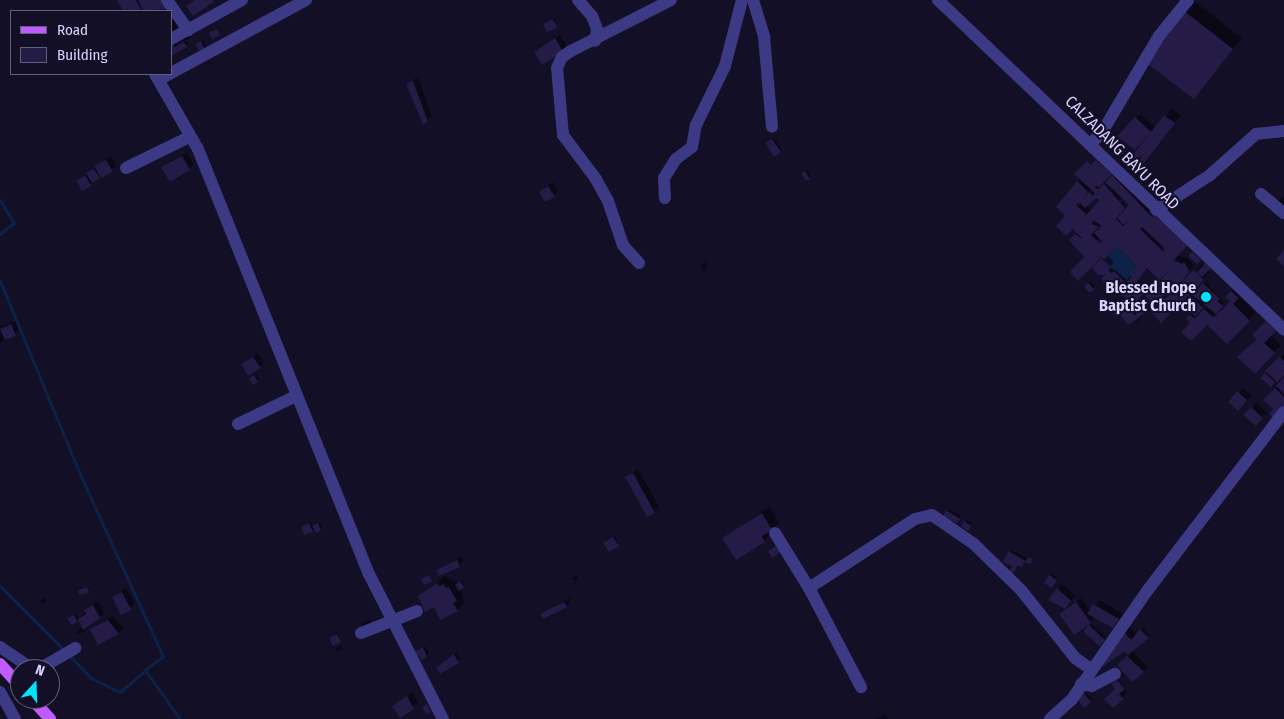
<!DOCTYPE html>
<html>
<head>
<meta charset="utf-8">
<style>
	body { margin:0 }
	#map { position:relative; width:1284px; height:719px; overflow:hidden; background:#130f26; font-family:"Fira Sans Condensed",sans-serif }
	div>[style] { position:absolute }
	[style*='--x'] { left:calc(var(--x)*1px); top:calc(var(--y)*1px); width:calc(var(--w)*1px); rotate:calc(var(--a)*1deg) }
	.water>* { inset:0; background:#0c2248 }
	.shadow>* { inset:0; background:#0007 }
	.stream>* { height:3px; margin:-1.5px; padding:0 1.5px; transform-origin:1.5px; border-radius:1.5px; background:#0c2248 }
	.building>* { inset:0; background:#241b47 }
	.minor>* { height:12px; margin:-6px; padding:0 6px; transform-origin:6px; border-radius:6px; background:#3d3a85 }
	.major>* { height:12px; margin:-6px; padding:0 6px; transform-origin:6px; border-radius:6px; background:#c25bff }
	.dots>* { width:14px; height:14px; translate:-50% -50%; box-sizing:border-box; border:2px solid #130f26; border-radius:50% }
	span { translate:-50% -50%; white-space:nowrap; text-align:center; line-height:1.15; -webkit-text-stroke:4px #130f26; paint-order:stroke }
	.street-label { font-size:16px; color:#d9d4ff }
	.poi-label { font-size:16px; color:#d9d4ff; font-weight:700 }
	.right { translate:-100% -50%; text-align:right }
	.legend { position:absolute; left:10px; top:10px; width:162px; height:65px; box-sizing:border-box; background:#130f26; border:1px solid #625e7d; margin:0; padding:6px 9px; list-style:none; font-size:15px; color:#d9d4ff }
	.legend li { display:flex; align-items:center; gap:10px; height:25px }
	.legend b { width:25px; border:1px solid #625e7d }
	.north { position:absolute; left:10px; top:659px; width:50px; height:50px; box-sizing:border-box; background:#130f26; border:1px solid #625e7d; border-radius:50%; rotate:20deg; font-size:14px; font-weight:700; line-height:20px; text-align:center; color:#d9d4ff }
	.north::after { content:''; display:block; margin:auto; width:18px; height:22px; background:#00e5ff; clip-path:polygon(50% 0,100% 100%,50% 72%,0 100%) }
</style>
</head>
<body>
<div id="map">
	<div class="water">
		<i style="clip-path:polygon(1116px 247px,1136px 266px,1126px 282px,1104px 260px)"></i>
	</div>
	<div class="shadow">
		<i style="clip-path:polygon(118px 0,169px 0,171px 11px,126px 11px,129px 8px)"></i>
		<i style="clip-path:polygon(1195px 2px,1242px 38px,1194px 98px,1185px 12px)"></i>
		<i style="clip-path:polygon(177px 17px,182px 26px,171px 33px,171px 20px)"></i>
		<i style="clip-path:polygon(555px 18px,556px 27px,545px 24px,547px 22px)"></i>
		<i style="clip-path:polygon(188px 33px,189px 39px,176px 43px,177px 46px,186px 41px,188px 44px,171px 55px,171px 41px)"></i>
		<i style="clip-path:polygon(560px 35px,567px 46px,543px 64px,535px 52px)"></i>
		<i style="clip-path:polygon(203px 40px,206px 45px,200px 49px,197px 44px)"></i>
		<i style="clip-path:polygon(418px 77px,432px 116px,427px 121px,407px 84px)"></i>
		<i style="clip-path:polygon(1172px 109px,1181px 115px,1137px 171px,1155px 129px,1135px 148px,1119px 136px,1140px 114px,1156px 128px)"></i>
		<i style="clip-path:polygon(1112px 133px,1117px 138px,1110px 145px,1105px 140px)"></i>
		<i style="clip-path:polygon(774px 138px,782px 150px,780px 151px,768px 142px)"></i>
		<i style="clip-path:polygon(187px 152px,194px 165px,189px 169px,163px 168px)"></i>
		<i style="clip-path:polygon(111px 156px,116px 166px,83px 189px,80px 179px)"></i>
		<i style="clip-path:polygon(evenodd,1101px 157px,1157px 214px,1177px 255px,1189px 259px,1194px 267px,1154px 304px,1146px 295px,1160px 281px,1149px 269px,1167px 251px,1165px 249px,1138px 280px,1149px 286px,1136px 300px,1129px 297px,1141px 312px,1146px 306px,1149px 308px,1135px 324px,1139px 314px,1128px 324px,1122px 318px,1127px 305px,1117px 316px,1114px 314px,1128px 297px,1110px 278px,1103px 279px,1111px 269px,1114px 272px,1116px 270px,1129px 282px,1142px 263px,1116px 245px,1107px 255px,1114px 262px,1110px 266px,1093px 268px,1098px 260px,1071px 272px,1103px 239px,1101px 237px,1084px 255px,1085px 239px,1083px 237px,1075px 244px,1071px 240px,1078px 233px,1067px 193px,1101px 157px,1105px 180px,1107px 182px,1095px 195px,1093px 193px,1099px 187px,1097px 185px,1105px 180px,1101px 157px,1097px 185px,1093px 190px,1078px 207px,1077px 202px,1097px 185px,1101px 157px,1096px 196px,1101px 201px,1091px 211px,1086px 205px,1096px 196px,1101px 157px,1123px 197px,1131px 205px,1121px 215px,1118px 212px,1126px 206px,1122px 202px,1100px 229px,1098px 227px,1107px 218px,1105px 216px,1123px 197px,1101px 157px,1101px 213px,1103px 215px,1096px 224px,1094px 222px,1101px 213px,1101px 157px,1130px 217px,1132px 219px,1128px 223px,1126px 220px,1130px 217px)"></i>
		<i style="clip-path:polygon(807px 170px,811px 176px,806px 180px,804px 172px)"></i>
		<i style="clip-path:polygon(553px 182px,558px 191px,554px 196px,540px 192px)"></i>
		<i style="clip-path:polygon(1284px 195px,1284px 206px,1277px 203px)"></i>
		<i style="clip-path:polygon(706px 262px,708px 266px,704px 270px,701px 266px)"></i>
		<i style="clip-path:polygon(1202px 264px,1210px 272px,1161px 321px,1152px 311px)"></i>
		<i style="clip-path:polygon(1091px 282px,1095px 286px,1090px 291px,1086px 287px)"></i>
		<i style="clip-path:polygon(1206px 282px,1224px 303px,1191px 340px,1183px 332px,1208px 306px,1206px 304px,1190px 321px,1188px 319px,1194px 313px,1184px 304px)"></i>
		<i style="clip-path:polygon(1234px 290px,1256px 313px,1227px 342px,1232px 301px,1227px 297px)"></i>
		<i style="clip-path:polygon(16px 321px,20px 330px,0 343px,0 327px)"></i>
		<i style="clip-path:polygon(1270px 335px,1281px 345px,1255px 372px,1239px 357px,1258px 338px)"></i>
		<i style="clip-path:polygon(258px 353px,264px 363px,260px 367px,242px 365px)"></i>
		<i style="clip-path:polygon(1284px 354px,1284px 373px,1271px 386px,1262px 378px)"></i>
		<i style="clip-path:polygon(256px 374px,259px 379px,253px 383px,252px 377px)"></i>
		<i style="clip-path:polygon(1284px 378px,1284px 404px,1275px 409px,1265px 400px)"></i>
		<i style="clip-path:polygon(1243px 388px,1251px 395px,1243px 404px,1230px 402px)"></i>
		<i style="clip-path:polygon(1256px 403px,1267px 412px,1256px 424px,1252px 408px)"></i>
		<i style="clip-path:polygon(638px 469px,659px 507px,654px 512px,627px 477px)"></i>
		<i style="clip-path:polygon(769px 507px,779px 522px,764px 541px,724px 538px)"></i>
		<i style="clip-path:polygon(949px 509px,961px 516px,959px 519px,947px 511px)"></i>
		<i style="clip-path:polygon(967px 520px,972px 524px,968px 529px,965px 522px)"></i>
		<i style="clip-path:polygon(311px 522px,313px 527px,320px 523px,322px 527px,312px 531px,304px 526px)"></i>
		<i style="clip-path:polygon(615px 536px,618px 545px,607px 541px)"></i>
		<i style="clip-path:polygon(1011px 550px,1028px 559px,1034px 557px,1030px 563px,1025px 561px,1022px 566px,1018px 564px,1013px 573px)"></i>
		<i style="clip-path:polygon(461px 557px,463px 561px,459px 566px,437px 570px)"></i>
		<i style="clip-path:polygon(1052px 574px,1058px 578px,1054px 584px,1050px 576px)"></i>
		<i style="clip-path:polygon(577px 575px,579px 578px,574px 581px,572px 578px)"></i>
		<i style="clip-path:polygon(445px 576px,458px 583px,462px 580px,465px 584px,461px 588px,464px 603px,457px 610px,435px 606px,419px 596px)"></i>
		<i style="clip-path:polygon(1062px 584px,1075px 596px,1065px 607px,1058px 589px)"></i>
		<i style="clip-path:polygon(89px 586px,88px 592px,79px 590px,81px 588px)"></i>
		<i style="clip-path:polygon(126px 588px,135px 604px,122px 613px,113px 598px)"></i>
		<i style="clip-path:polygon(45px 598px,46px 601px,42px 604px,40px 601px)"></i>
		<i style="clip-path:polygon(569px 598px,571px 601px,566px 606px,542px 614px)"></i>
		<i style="clip-path:polygon(1081px 598px,1090px 611px,1099px 600px,1123px 614px,1113px 627px,1095px 617px,1090px 622px,1060px 614px)"></i>
		<i style="clip-path:polygon(98px 602px,104px 613px,79px 635px,76px 632px,83px 626px,79px 619px,90px 606px)"></i>
		<i style="clip-path:polygon(76px 614px,79px 619px,77px 621px,71px 616px)"></i>
		<i style="clip-path:polygon(113px 616px,123px 628px,118px 633px,91px 629px)"></i>
		<i style="clip-path:polygon(370px 619px,373px 624px,364px 630px,361px 625px)"></i>
		<i style="clip-path:polygon(1092px 624px,1106px 637px,1099px 645px,1085px 631px)"></i>
		<i style="clip-path:polygon(1129px 628px,1137px 633px,1143px 628px,1150px 636px,1131px 650px,1148px 667px,1132px 681px,1123px 661px,1130px 655px,1125px 649px,1107px 650px)"></i>
		<i style="clip-path:polygon(339px 633px,340px 641px,330px 638px,332px 636px)"></i>
		<i style="clip-path:polygon(341px 645px,343px 647px,337px 652px,335px 649px)"></i>
		<i style="clip-path:polygon(425px 646px,429px 654px,422px 658px,418px 650px)"></i>
		<i style="clip-path:polygon(456px 653px,460px 659px,466px 658px,440px 666px)"></i>
		<i style="clip-path:polygon(1119px 679px,1127px 693px,1113px 707px,1117px 689px,1113px 685px)"></i>
		<i style="clip-path:polygon(412px 693px,418px 703px,400px 716px,393px 706px)"></i>
		<i style="clip-path:polygon(1086px 693px,1092px 699px,1084px 706px,1078px 700px)"></i>
		<i style="clip-path:polygon(885px 714px,888px 719px,875px 719px)"></i>
	</div>
	<div class="stream">
		<i style="--x:0;--y:200;--w:27;--a:59"></i>
		<i style="--x:14;--y:223;--w:18;--a:142"></i>
		<i style="--x:0;--y:281;--w:207;--a:67.5"></i>
		<i style="--x:79;--y:472;--w:202;--a:65.5"></i>
		<i style="--x:163;--y:656;--w:23;--a:142"></i>
		<i style="--x:0;--y:586;--w:92;--a:45"></i>
		<i style="--x:69;--y:655;--w:32;--a:46"></i>
		<i style="--x:91;--y:678;--w:32;--a:26"></i>
		<i style="--x:120;--y:692;--w:33;--a:-41"></i>
		<i style="--x:145;--y:670;--w:60;--a:54.5"></i>
	</div>
	<div class="building">
		<i style="clip-path:polygon(117px 0,136px 0,142px 11px,123px 11px)"></i>
		<i style="clip-path:polygon(138px 0,162px 0,167px 9px,143px 11px)"></i>
		<i style="clip-path:polygon(195px 0,213px 0,214px 2px,193px 16px,186px 6px)"></i>
		<i style="clip-path:polygon(1184px 11px,1233px 49px,1194px 99px,1145px 62px)"></i>
		<i style="clip-path:polygon(553px 19px,557px 28px,547px 32px,543px 24px)"></i>
		<i style="clip-path:polygon(217px 29px,220px 35px,212px 39px,209px 33px)"></i>
		<i style="clip-path:polygon(555px 38px,563px 52px,542px 65px,534px 52px)"></i>
		<i style="clip-path:polygon(171px 40px,175px 47px,184px 42px,187px 47px,171px 56px)"></i>
		<i style="clip-path:polygon(201px 41px,204px 48px,199px 51px,195px 44px)"></i>
		<i style="clip-path:polygon(413px 81px,428px 122px,423px 124px,406px 84px)"></i>
		<i style="clip-path:polygon(1164px 115px,1175px 123px,1137px 172px,1126px 164px)"></i>
		<i style="clip-path:polygon(1135px 117px,1151px 132px,1135px 150px,1117px 136px)"></i>
		<i style="clip-path:polygon(1109px 134px,1116px 140px,1110px 147px,1103px 140px)"></i>
		<i style="clip-path:polygon(772px 139px,781px 152px,774px 157px,765px 143px)"></i>
		<i style="clip-path:polygon(182px 156px,190px 170px,170px 182px,161px 167px)"></i>
		<i style="clip-path:polygon(106px 160px,113px 172px,101px 178px,94px 166px)"></i>
		<i style="clip-path:polygon(evenodd,1096px 160px,1112px 174px,1099px 187px,1094px 186px,1098px 190px,1104px 184px,1125px 208px,1113px 222px,1116px 219px,1123px 226px,1130px 219px,1123px 225px,1117px 218px,1129px 205px,1105px 182px,1112px 175px,1152px 217px,1154px 215px,1188px 245px,1174px 260px,1182px 264px,1184px 262px,1190px 272px,1169px 294px,1157px 283px,1170px 270px,1159px 280px,1147px 268px,1137px 282px,1148px 289px,1136px 302px,1131px 297px,1128px 300px,1132px 303px,1127px 308px,1122px 302px,1126px 297px,1120px 295px,1130px 285px,1127px 282px,1132px 277px,1129px 274px,1137px 266px,1116px 247px,1104px 260px,1099px 255px,1101px 258px,1078px 281px,1070px 272px,1084px 257px,1069px 240px,1075px 234px,1083px 239px,1073px 229px,1066px 236px,1056px 226px,1065px 216px,1056px 207px,1077px 181px,1088px 192px,1083px 199px,1089px 192px,1093px 196px,1095px 193px,1074px 174px,1087px 161px,1091px 165px,1096px 160px,1096px 198px,1100px 200px,1082px 219px,1086px 214px,1076px 205px,1079px 202px,1085px 208px,1096px 198px,1096px 160px,1093px 220px,1102px 226px,1094px 233px,1102px 241px,1100px 243px,1091px 235px,1099px 227px,1092px 224px,1093px 220px,1096px 160px,1142px 227px,1163px 247px,1164px 252px,1140px 229px,1142px 227px)"></i>
		<i style="clip-path:polygon(94px 169px,100px 178px,92px 183px,86px 173px)"></i>
		<i style="clip-path:polygon(805px 171px,810px 179px,806px 181px,801px 174px)"></i>
		<i style="clip-path:polygon(85px 175px,91px 186px,82px 191px,76px 181px)"></i>
		<i style="clip-path:polygon(548px 186px,555px 197px,545px 202px,539px 192px)"></i>
		<i style="clip-path:polygon(1284px 250px,1284px 266px,1276px 259px)"></i>
		<i style="clip-path:polygon(1192px 252px,1201px 260px,1197px 264px,1188px 256px)"></i>
		<i style="clip-path:polygon(1101px 258px,1111px 267px,1108px 270px,1111px 273px,1114px 271px,1129px 286px,1123px 292px,1110px 280px,1106px 284px,1101px 279px,1105px 275px,1098px 275px,1092px 268px)"></i>
		<i style="clip-path:polygon(1207px 262px,1212px 267px,1202px 277px,1197px 272px)"></i>
		<i style="clip-path:polygon(1194px 270px,1204px 280px,1174px 310px,1164px 300px)"></i>
		<i style="clip-path:polygon(1088px 283px,1094px 289px,1090px 293px,1084px 287px)"></i>
		<i style="clip-path:polygon(1156px 283px,1166px 293px,1154px 305px,1144px 295px)"></i>
		<i style="clip-path:polygon(1203px 283px,1220px 299px,1217px 301px,1223px 306px,1216px 314px,1192px 295px)"></i>
		<i style="clip-path:polygon(1231px 291px,1239px 298px,1233px 304px,1250px 321px,1227px 344px,1207px 325px,1191px 341px,1181px 332px,1190px 323px,1186px 319px,1190px 315px,1195px 319px,1204px 309px,1214px 318px,1230px 301px,1225px 297px)"></i>
		<i style="clip-path:polygon(1190px 295px,1203px 308px,1195px 316px,1182px 304px)"></i>
		<i style="clip-path:polygon(1162px 300px,1173px 311px,1161px 323px,1150px 311px)"></i>
		<i style="clip-path:polygon(1122px 304px,1135px 315px,1143px 307px,1148px 311px,1128px 325px,1120px 315px,1117px 317px,1113px 314px)"></i>
		<i style="clip-path:polygon(1266px 321px,1276px 331px,1264px 343px,1275px 353px,1255px 374px,1237px 357px,1257px 339px,1252px 335px)"></i>
		<i style="clip-path:polygon(11px 324px,16px 336px,5px 340px,0 329px)"></i>
		<i style="clip-path:polygon(253px 357px,261px 368px,248px 376px,241px 364px)"></i>
		<i style="clip-path:polygon(1279px 357px,1284px 361px,1284px 375px,1277px 382px,1265px 371px)"></i>
		<i style="clip-path:polygon(1265px 373px,1275px 382px,1271px 387px,1260px 378px)"></i>
		<i style="clip-path:polygon(254px 375px,258px 382px,253px 385px,249px 379px)"></i>
		<i style="clip-path:polygon(1284px 377px,1284px 394px,1276px 386px)"></i>
		<i style="clip-path:polygon(1275px 388px,1284px 397px,1284px 406px,1273px 418px,1269px 414px,1273px 409px,1263px 400px)"></i>
		<i style="clip-path:polygon(1237px 391px,1247px 400px,1238px 411px,1228px 402px)"></i>
		<i style="clip-path:polygon(1251px 407px,1263px 418px,1256px 426px,1243px 415px)"></i>
		<i style="clip-path:polygon(633px 473px,655px 513px,647px 517px,625px 477px)"></i>
		<i style="clip-path:polygon(946px 510px,960px 519px,957px 523px,943px 516px)"></i>
		<i style="clip-path:polygon(762px 513px,772px 530px,762px 536px,765px 542px,736px 560px,722px 538px)"></i>
		<i style="clip-path:polygon(964px 521px,971px 526px,968px 531px,961px 526px)"></i>
		<i style="clip-path:polygon(309px 523px,313px 532px,304px 535px,301px 527px)"></i>
		<i style="clip-path:polygon(318px 523px,321px 530px,316px 533px,312px 526px)"></i>
		<i style="clip-path:polygon(613px 537px,619px 546px,609px 552px,603px 543px)"></i>
		<i style="clip-path:polygon(776px 546px,780px 553px,772px 558px,768px 551px)"></i>
		<i style="clip-path:polygon(1008px 551px,1026px 561px,1028px 557px,1033px 559px,1030px 564px,1024px 562px,1022px 567px,1018px 565px,1013px 574px,1009px 572px,1012px 566px,1003px 562px)"></i>
		<i style="clip-path:polygon(457px 560px,460px 567px,439px 576px,436px 570px)"></i>
		<i style="clip-path:polygon(429px 575px,432px 581px,424px 585px,421px 579px)"></i>
		<i style="clip-path:polygon(1049px 575px,1057px 580px,1052px 588px,1044px 583px)"></i>
		<i style="clip-path:polygon(460px 581px,464px 587px,459px 591px,455px 585px)"></i>
		<i style="clip-path:polygon(437px 583px,439px 586px,444px 584px,446px 588px,449px 587px,457px 601px,453px 603px,458px 611px,440px 620px,434px 607px,425px 612px,418px 596px)"></i>
		<i style="clip-path:polygon(87px 587px,89px 593px,79px 595px,78px 590px)"></i>
		<i style="clip-path:polygon(1057px 588px,1071px 601px,1065px 609px,1048px 600px)"></i>
		<i style="clip-path:polygon(122px 592px,131px 610px,121px 615px,112px 597px)"></i>
		<i style="clip-path:polygon(564px 602px,567px 607px,543px 619px,540px 614px)"></i>
		<i style="clip-path:polygon(1076px 602px,1091px 623px,1074px 635px,1059px 614px)"></i>
		<i style="clip-path:polygon(1093px 604px,1119px 619px,1113px 628px,1087px 614px)"></i>
		<i style="clip-path:polygon(93px 605px,100px 618px,83px 630px,78px 619px,86px 614px,84px 610px)"></i>
		<i style="clip-path:polygon(74px 615px,78px 622px,71px 625px,67px 618px)"></i>
		<i style="clip-path:polygon(108px 620px,119px 634px,98px 645px,90px 629px)"></i>
		<i style="clip-path:polygon(1089px 625px,1105px 640px,1099px 646px,1083px 631px)"></i>
		<i style="clip-path:polygon(1140px 629px,1149px 638px,1128px 655px,1125px 651px,1102px 667px,1097px 661px,1124px 632px,1131px 640px)"></i>
		<i style="clip-path:polygon(337px 634px,341px 642px,333px 646px,329px 638px)"></i>
		<i style="clip-path:polygon(423px 647px,427px 657px,422px 660px,414px 652px)"></i>
		<i style="clip-path:polygon(454px 654px,459px 663px,440px 674px,436px 668px)"></i>
		<i style="clip-path:polygon(1127px 656px,1144px 672px,1132px 682px,1117px 665px)"></i>
		<i style="clip-path:polygon(1117px 680px,1125px 689px,1119px 694px,1124px 699px,1113px 708px,1104px 699px,1115px 689px,1111px 684px)"></i>
		<i style="clip-path:polygon(1084px 693px,1091px 702px,1084px 708px,1077px 699px)"></i>
		<i style="clip-path:polygon(407px 696px,414px 709px,400px 718px,392px 706px)"></i>
		<i style="clip-path:polygon(427px 704px,431px 712px,426px 714px,422px 707px)"></i>
	</div>
	<div class="minor">
		<i style="--x:167;--y:0;--w:37;--a:55"></i>
		<i style="--x:578;--y:0;--w:21;--a:49"></i>
		<i style="--x:592;--y:16;--w:14;--a:69"></i>
		<i style="--x:597;--y:29;--w:12;--a:99"></i>
		<i style="--x:753;--y:0;--w:39;--a:73"></i>
		<i style="--x:764;--y:37;--w:90;--a:84.9"></i>
		<i style="--x:938;--y:0;--w:478;--a:43.6"></i>
		<i style="--x:171;--y:39;--w:81;--a:-28.8"></i>
		<i style="--x:155;--y:74;--w:86;--a:60.2"></i>
		<i style="--x:198;--y:149;--w:458;--a:68.1"></i>
		<i style="--x:369;--y:574;--w:163;--a:63"></i>
		<i style="--x:160;--y:79;--w:166;--a:-28.4"></i>
		<i style="--x:1091;--y:143;--w:13;--a:-42"></i>
		<i style="--x:1101;--y:134;--w:114;--a:-59.4"></i>
		<i style="--x:1159;--y:36;--w:46;--a:-51.1"></i>
		<i style="--x:126;--y:168;--w:70;--a:-26.2"></i>
		<i style="--x:1261;--y:194;--w:30;--a:40"></i>
		<i style="--x:665;--y:198;--w:20;--a:-93"></i>
		<i style="--x:664;--y:178;--w:22;--a:-58"></i>
		<i style="--x:676;--y:159;--w:20;--a:-37"></i>
		<i style="--x:692;--y:147;--w:22;--a:-80"></i>
		<i style="--x:696;--y:125;--w:66;--a:-63.8"></i>
		<i style="--x:725;--y:66;--w:68;--a:-75.6"></i>
		<i style="--x:1156;--y:210;--w:64;--a:-32.9"></i>
		<i style="--x:1210;--y:175;--w:62;--a:-41.7"></i>
		<i style="--x:1256;--y:134;--w:28;--a:-6"></i>
		<i style="--x:639;--y:263;--w:24;--a:-132"></i>
		<i style="--x:623;--y:245;--w:46;--a:-108.8"></i>
		<i style="--x:608;--y:201;--w:25;--a:-119"></i>
		<i style="--x:596;--y:179;--w:55;--a:-126.9"></i>
		<i style="--x:563;--y:135;--w:67;--a:-95.1"></i>
		<i style="--x:557;--y:68;--w:12;--a:-66"></i>
		<i style="--x:562;--y:57;--w:11;--a:-34"></i>
		<i style="--x:571;--y:51;--w:112;--a:-27"></i>
		<i style="--x:238;--y:424;--w:64;--a:-25.8"></i>
		<i style="--x:775;--y:533;--w:65;--a:58.3"></i>
		<i style="--x:809;--y:588;--w:112;--a:62.3"></i>
		<i style="--x:809;--y:588;--w:126;--a:-33.1"></i>
		<i style="--x:915;--y:519;--w:17;--a:-13"></i>
		<i style="--x:932;--y:515;--w:51;--a:34.6"></i>
		<i style="--x:974;--y:544;--w:66;--a:44.4"></i>
		<i style="--x:1021;--y:590;--w:87;--a:51.5"></i>
		<i style="--x:1075;--y:658;--w:19;--a:35"></i>
		<i style="--x:361;--y:633;--w:60;--a:-21.4"></i>
		<i style="--x:0;--y:647;--w:32;--a:34"></i>
		<i style="--x:27;--y:665;--w:11;--a:10"></i>
		<i style="--x:38;--y:667;--w:8;--a:-14"></i>
		<i style="--x:46;--y:665;--w:34;--a:-30"></i>
		<i style="--x:1081;--y:684;--w:11;--a:10"></i>
		<i style="--x:1092;--y:686;--w:26;--a:-28"></i>
		<i style="--x:0;--y:692;--w:31;--a:61"></i>
		<i style="--x:1050;--y:719;--w:30;--a:-42"></i>
		<i style="--x:1072;--y:699;--w:131;--a:-55.2"></i>
		<i style="--x:1147;--y:591;--w:225;--a:-52.6"></i>
	</div>
	<div class="major">
		<i style="--x:0;--y:664;--w:30;--a:48"></i>
		<i style="--x:32;--y:699;--w:27;--a:48"></i>
	</div>
	<div class="dots">
		<i style="left:1206px;top:297px;background:#00e5ff"></i>
	</div>
	<div class="street-label">
		<span style="left:1122px;top:153px;rotate:45deg">CALZADANG BAYU ROAD</span>
	</div>
	<div class="poi-label">
		<span class="right" style="left:1196px;top:297px">Blessed Hope<br>Baptist Church</span>
	</div>
	<ul class="legend">
	<li><b style="height:6px;background:#c25bff"></b>Road</li>
	<li><b style="height:14px;background:#241b47"></b>Building</li>
	</ul>
	<div class="north">N</div>
</div>
</body>
</html>
